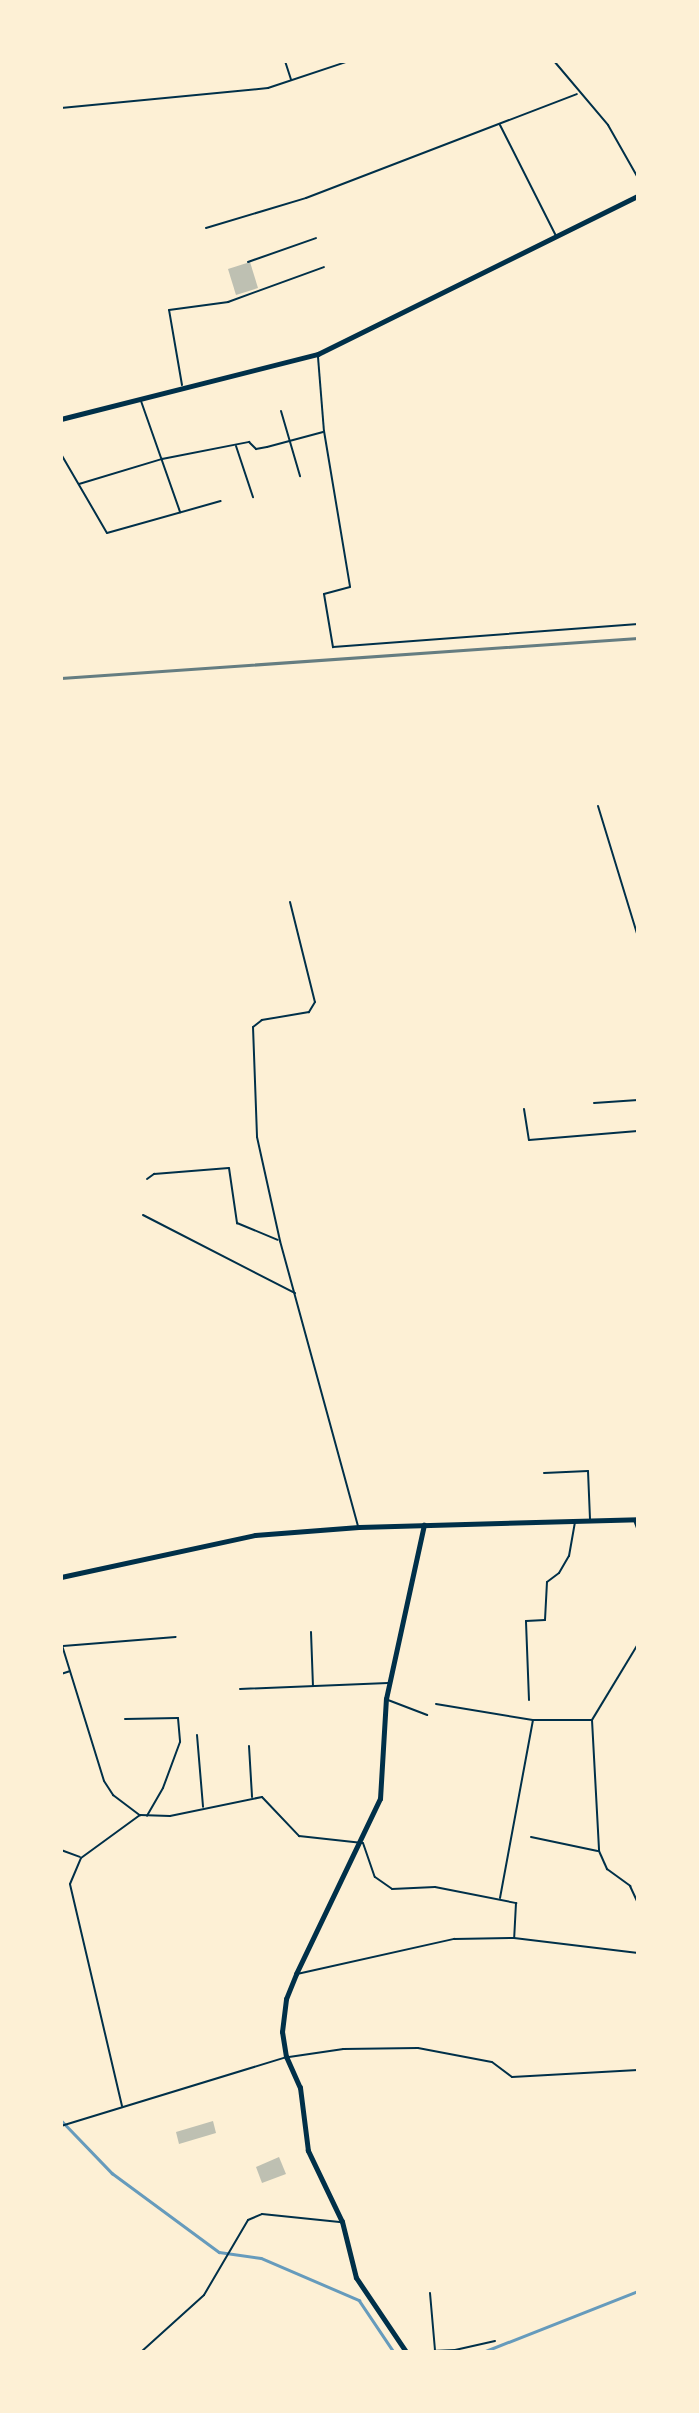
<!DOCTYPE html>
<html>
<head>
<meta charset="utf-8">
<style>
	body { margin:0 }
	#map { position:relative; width:699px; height:2413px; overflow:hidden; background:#fdf0d5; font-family:"Roboto Condensed",sans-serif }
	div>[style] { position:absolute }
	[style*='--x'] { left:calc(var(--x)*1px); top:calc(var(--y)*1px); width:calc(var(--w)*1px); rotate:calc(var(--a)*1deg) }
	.stream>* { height:2.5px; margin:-1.25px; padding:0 1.25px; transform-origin:1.25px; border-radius:1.25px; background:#669bbc }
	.building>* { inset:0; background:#bec0b2 }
	.service>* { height:2px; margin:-1px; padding:0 1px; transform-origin:1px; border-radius:1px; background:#003049 }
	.tertiary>* { height:4.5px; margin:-2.25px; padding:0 2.25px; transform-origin:2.25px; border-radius:2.25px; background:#003049 }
	.secondary>* { height:5px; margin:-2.5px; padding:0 2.5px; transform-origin:2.5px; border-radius:2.5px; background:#003049 }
	.rail>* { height:2.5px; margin:-1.25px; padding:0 1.25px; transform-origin:1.25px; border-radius:1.25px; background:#657d81 }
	span { translate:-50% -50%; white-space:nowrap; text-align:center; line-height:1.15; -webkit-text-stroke:5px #fdf0d5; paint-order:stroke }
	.frame { position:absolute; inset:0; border:63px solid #fdf0d5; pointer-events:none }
</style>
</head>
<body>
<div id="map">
	<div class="stream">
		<i style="--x:61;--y:2120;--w:74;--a:46.1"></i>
		<i style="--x:112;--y:2173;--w:133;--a:36.4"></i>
		<i style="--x:219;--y:2252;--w:42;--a:8.1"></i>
		<i style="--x:261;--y:2258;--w:107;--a:23.2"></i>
		<i style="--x:359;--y:2300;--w:63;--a:56.1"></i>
		<i style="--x:483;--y:2352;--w:167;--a:-21.5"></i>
	</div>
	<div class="building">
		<i style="clip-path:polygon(250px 262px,258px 288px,236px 295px,228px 269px)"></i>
		<i style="clip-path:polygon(213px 2121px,216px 2133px,179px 2144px,176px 2132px)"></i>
		<i style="clip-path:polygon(279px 2157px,286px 2174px,262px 2183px,256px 2167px)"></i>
	</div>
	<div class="service">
		<i style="--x:285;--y:61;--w:20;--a:72"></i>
		<i style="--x:554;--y:61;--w:84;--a:49.8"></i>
		<i style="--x:608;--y:125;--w:61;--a:60.5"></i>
		<i style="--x:61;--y:108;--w:208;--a:-5.5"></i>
		<i style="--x:268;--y:88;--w:85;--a:-18.4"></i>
		<i style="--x:500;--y:125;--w:124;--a:63.2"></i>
		<i style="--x:206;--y:228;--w:104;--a:-16.7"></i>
		<i style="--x:306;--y:198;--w:290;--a:-21"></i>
		<i style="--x:248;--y:262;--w:72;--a:-19.4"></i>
		<i style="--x:318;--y:357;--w:74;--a:85.4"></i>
		<i style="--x:324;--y:431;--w:158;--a:80.5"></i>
		<i style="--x:350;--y:587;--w:27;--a:165"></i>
		<i style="--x:324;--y:594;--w:54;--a:80.4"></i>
		<i style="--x:333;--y:647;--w:306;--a:-4.3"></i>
		<i style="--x:182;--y:385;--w:76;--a:-99.8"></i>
		<i style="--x:169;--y:310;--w:60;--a:-7.7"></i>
		<i style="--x:228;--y:302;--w:102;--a:-20"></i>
		<i style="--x:141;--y:401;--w:118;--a:70.6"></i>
		<i style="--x:281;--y:411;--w:68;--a:73.7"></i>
		<i style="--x:236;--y:446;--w:54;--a:71.6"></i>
		<i style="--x:61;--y:454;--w:91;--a:59.8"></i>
		<i style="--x:107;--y:533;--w:118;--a:-15.7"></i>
		<i style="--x:79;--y:484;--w:87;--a:-16.8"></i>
		<i style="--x:162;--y:459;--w:89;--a:-11.1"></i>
		<i style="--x:249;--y:442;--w:10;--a:45"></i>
		<i style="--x:256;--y:449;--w:11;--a:-10"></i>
		<i style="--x:267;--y:447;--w:58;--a:-15"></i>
		<i style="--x:598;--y:806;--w:137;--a:73"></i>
		<i style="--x:290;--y:902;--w:103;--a:76"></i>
		<i style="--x:315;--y:1002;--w:12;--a:121"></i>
		<i style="--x:309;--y:1012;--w:48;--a:170.3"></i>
		<i style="--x:262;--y:1020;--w:11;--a:142"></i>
		<i style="--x:253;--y:1027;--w:110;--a:87.9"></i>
		<i style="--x:257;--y:1137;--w:107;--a:77.5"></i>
		<i style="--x:280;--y:1241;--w:295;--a:74.7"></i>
		<i style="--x:594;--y:1103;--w:44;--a:-3.9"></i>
		<i style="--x:524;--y:1109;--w:31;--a:81"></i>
		<i style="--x:529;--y:1140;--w:109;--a:-4.7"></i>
		<i style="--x:147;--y:1179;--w:9;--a:-36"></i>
		<i style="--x:154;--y:1174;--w:75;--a:-4.6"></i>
		<i style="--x:229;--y:1168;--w:56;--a:81.7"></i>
		<i style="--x:237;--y:1223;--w:44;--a:22.5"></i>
		<i style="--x:143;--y:1215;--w:171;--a:27.2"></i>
		<i style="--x:544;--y:1473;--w:44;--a:-2.6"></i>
		<i style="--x:588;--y:1471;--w:48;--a:87.6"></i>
		<i style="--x:634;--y:1520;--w:12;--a:70"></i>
		<i style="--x:311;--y:1632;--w:54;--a:87.9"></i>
		<i style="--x:61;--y:1642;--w:145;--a:72.8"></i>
		<i style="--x:104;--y:1781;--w:17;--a:57"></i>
		<i style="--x:113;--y:1795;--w:34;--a:37"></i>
		<i style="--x:140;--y:1815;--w:30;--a:2"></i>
		<i style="--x:170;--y:1816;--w:94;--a:-11.7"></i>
		<i style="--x:262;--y:1797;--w:54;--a:46.5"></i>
		<i style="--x:299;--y:1836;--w:64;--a:6.2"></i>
		<i style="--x:363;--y:1843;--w:36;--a:71"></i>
		<i style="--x:375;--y:1877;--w:21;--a:35"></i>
		<i style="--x:392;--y:1889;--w:43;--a:-2.7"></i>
		<i style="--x:435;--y:1887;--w:83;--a:11.2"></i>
		<i style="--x:516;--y:1903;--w:35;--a:93"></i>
		<i style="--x:638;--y:1644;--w:89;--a:121.2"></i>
		<i style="--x:592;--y:1720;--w:131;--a:86.9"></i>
		<i style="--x:599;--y:1851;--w:20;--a:66"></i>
		<i style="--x:607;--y:1869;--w:29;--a:36"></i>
		<i style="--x:630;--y:1886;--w:19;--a:65"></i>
		<i style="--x:63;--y:1646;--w:113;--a:-4.6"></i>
		<i style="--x:61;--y:1674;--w:9;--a:-18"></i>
		<i style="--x:240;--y:1689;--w:148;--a:-2.3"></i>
		<i style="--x:388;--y:1700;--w:42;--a:21"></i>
		<i style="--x:529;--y:1700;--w:79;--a:-92.2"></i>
		<i style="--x:526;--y:1621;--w:19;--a:-3"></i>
		<i style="--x:545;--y:1620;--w:38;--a:-87"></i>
		<i style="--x:547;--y:1582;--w:15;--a:-37"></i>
		<i style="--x:559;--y:1573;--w:20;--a:-60"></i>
		<i style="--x:569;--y:1556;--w:35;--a:-80"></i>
		<i style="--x:436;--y:1704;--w:98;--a:9.4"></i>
		<i style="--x:533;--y:1720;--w:59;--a:0"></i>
		<i style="--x:125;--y:1719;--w:53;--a:-1.1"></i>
		<i style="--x:178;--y:1718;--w:24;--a:85"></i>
		<i style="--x:180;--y:1742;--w:49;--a:110.3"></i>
		<i style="--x:163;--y:1788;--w:32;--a:120"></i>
		<i style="--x:197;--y:1735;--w:72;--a:85.2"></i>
		<i style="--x:249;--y:1746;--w:51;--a:86.6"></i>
		<i style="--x:531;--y:1837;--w:68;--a:11.8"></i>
		<i style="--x:61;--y:1850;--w:20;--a:20"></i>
		<i style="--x:500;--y:1898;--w:181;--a:-79.5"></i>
		<i style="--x:297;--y:1974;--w:161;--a:-12.6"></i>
		<i style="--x:454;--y:1939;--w:60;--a:-1"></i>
		<i style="--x:514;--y:1938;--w:125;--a:6.9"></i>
		<i style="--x:289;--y:2057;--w:55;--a:-8.4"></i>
		<i style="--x:343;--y:2049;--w:75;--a:-0.8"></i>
		<i style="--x:418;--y:2048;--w:75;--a:10.7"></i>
		<i style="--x:492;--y:2062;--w:25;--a:37"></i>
		<i style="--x:512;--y:2077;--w:126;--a:-3.2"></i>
		<i style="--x:122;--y:2106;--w:228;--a:-103.2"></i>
		<i style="--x:70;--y:1884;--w:28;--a:-67"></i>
		<i style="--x:81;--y:1858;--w:73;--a:-36.1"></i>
		<i style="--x:61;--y:2126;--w:233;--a:-17"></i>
		<i style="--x:430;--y:2293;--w:57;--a:85"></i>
		<i style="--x:141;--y:2352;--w:85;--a:-42.1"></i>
		<i style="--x:204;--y:2295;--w:87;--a:-59.6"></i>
		<i style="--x:248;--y:2220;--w:15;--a:-23"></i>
		<i style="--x:262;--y:2214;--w:78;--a:5.9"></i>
		<i style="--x:409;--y:2352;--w:46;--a:-2.5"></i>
		<i style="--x:455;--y:2350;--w:41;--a:-12.7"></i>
	</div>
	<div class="tertiary">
		<i style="--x:61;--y:419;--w:265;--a:-14.2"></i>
		<i style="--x:318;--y:354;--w:357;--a:-26.3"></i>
		<i style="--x:406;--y:2352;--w:89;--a:-124"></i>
		<i style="--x:356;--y:2278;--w:58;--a:-104"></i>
		<i style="--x:342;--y:2222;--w:79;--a:-115.6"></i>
		<i style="--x:308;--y:2151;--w:64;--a:-97.2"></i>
		<i style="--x:300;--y:2088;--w:34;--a:-114"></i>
		<i style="--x:286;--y:2057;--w:25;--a:-99"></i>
		<i style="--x:282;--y:2032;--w:33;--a:-83"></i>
		<i style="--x:286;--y:1999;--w:27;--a:-68"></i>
		<i style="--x:296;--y:1974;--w:194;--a:-64.4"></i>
		<i style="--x:380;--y:1799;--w:100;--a:-86.6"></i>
		<i style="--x:386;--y:1699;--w:178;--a:-77.7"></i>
	</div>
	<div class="secondary">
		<i style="--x:61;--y:1577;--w:198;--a:-12.2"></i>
		<i style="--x:255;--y:1535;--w:104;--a:-4.4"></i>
		<i style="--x:359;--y:1527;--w:279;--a:-1.6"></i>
	</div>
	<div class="rail">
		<i style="--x:61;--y:678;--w:578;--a:-3.97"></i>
	</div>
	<div class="frame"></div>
</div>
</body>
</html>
